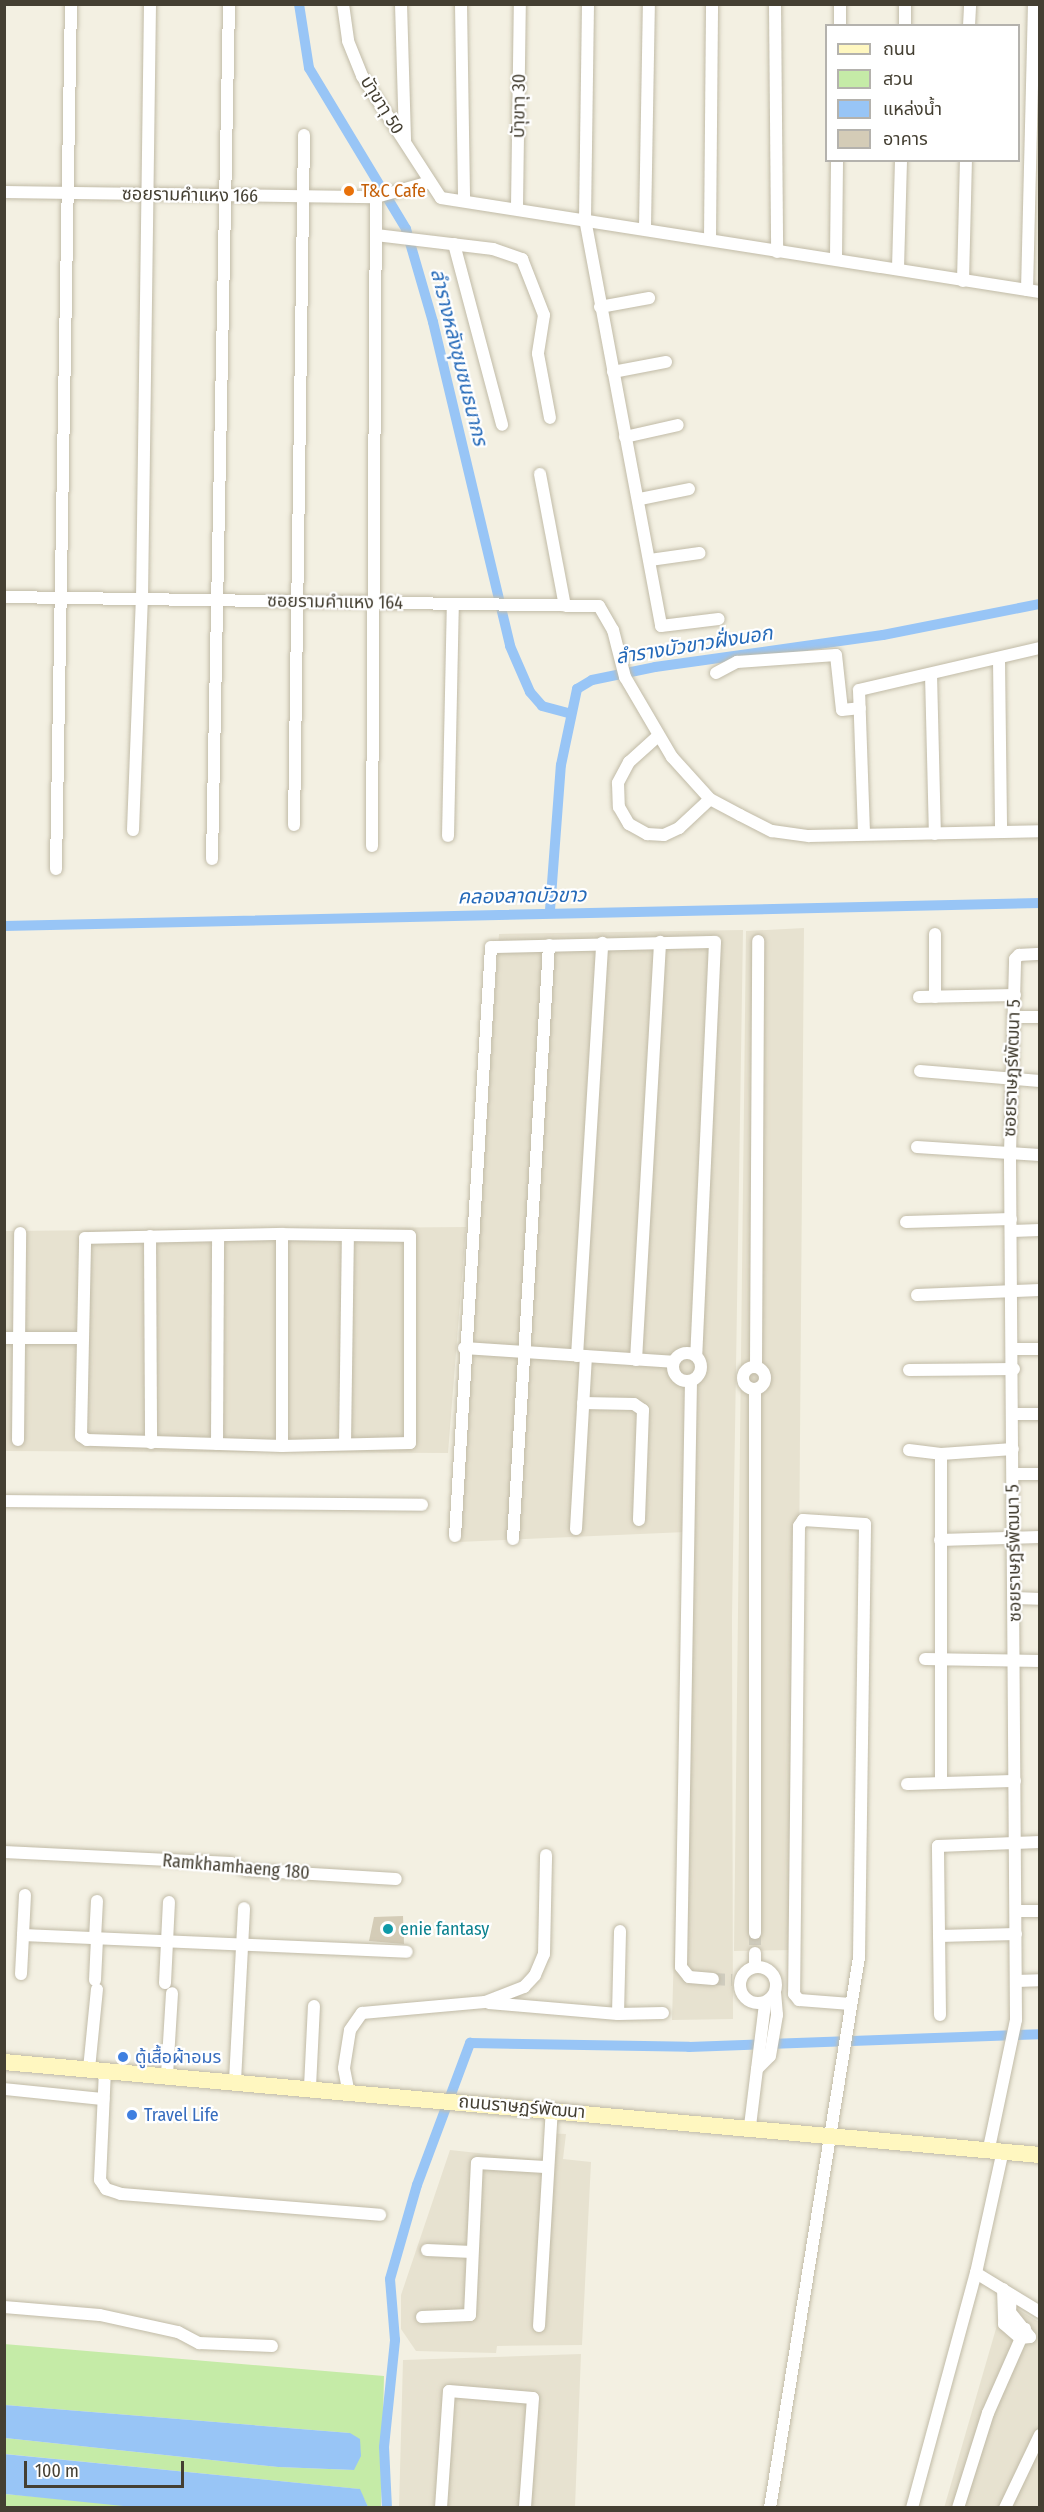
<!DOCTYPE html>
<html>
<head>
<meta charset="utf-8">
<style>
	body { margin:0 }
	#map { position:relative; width:1044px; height:2512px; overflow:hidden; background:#f3f0e2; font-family:"Fira Sans Condensed","Noto Sans Thai",sans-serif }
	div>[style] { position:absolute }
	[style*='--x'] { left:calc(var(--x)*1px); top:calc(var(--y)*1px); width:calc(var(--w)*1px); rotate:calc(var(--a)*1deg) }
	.residential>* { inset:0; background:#e7e2d0 }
	.green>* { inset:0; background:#c5eba7 }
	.water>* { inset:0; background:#98c5f6 }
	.canal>* { height:10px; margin:-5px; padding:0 5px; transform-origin:5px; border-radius:5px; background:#98c5f6 }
	.building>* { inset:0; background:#d4ccb7 }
	.street-tunnel>* { height:12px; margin-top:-6px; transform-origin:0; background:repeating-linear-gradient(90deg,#d0cdbf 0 12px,transparent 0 18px) }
	.roads { filter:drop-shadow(0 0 2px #c1bba7) drop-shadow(0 0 2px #c1bba7) }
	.street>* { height:12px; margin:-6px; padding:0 6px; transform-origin:6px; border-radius:6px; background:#fff }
	.street>.ring { margin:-6px; padding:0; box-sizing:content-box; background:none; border:12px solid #fff; border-radius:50% }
	.secondary>* { height:16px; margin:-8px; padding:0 8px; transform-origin:8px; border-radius:8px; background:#fff7c0 }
	.dots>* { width:16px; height:16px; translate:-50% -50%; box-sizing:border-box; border:3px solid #fff; border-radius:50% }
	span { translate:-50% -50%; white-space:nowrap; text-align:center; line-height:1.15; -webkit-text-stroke:4.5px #fff; paint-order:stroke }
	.street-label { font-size:18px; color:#443f32 }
	.food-label { font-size:18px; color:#c56008 }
	.left { translate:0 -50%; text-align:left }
	.culture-label { font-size:18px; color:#0d838f }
	.shop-label { font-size:18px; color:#366cbe }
	.water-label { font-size:20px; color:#2469b8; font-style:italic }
	.frame { position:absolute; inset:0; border:6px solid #443f32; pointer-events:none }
	.legend { position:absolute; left:825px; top:24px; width:195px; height:138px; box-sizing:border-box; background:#fff; border:2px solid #b4b2ad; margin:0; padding:8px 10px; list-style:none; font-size:18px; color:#443f32 }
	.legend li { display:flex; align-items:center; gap:12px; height:30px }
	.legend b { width:30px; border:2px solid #b4b2ad }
	.scale { position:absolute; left:24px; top:2461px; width:160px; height:27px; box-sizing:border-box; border:3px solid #443f32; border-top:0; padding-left:8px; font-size:18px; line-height:21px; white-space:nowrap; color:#443f32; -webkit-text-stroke:4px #fff; paint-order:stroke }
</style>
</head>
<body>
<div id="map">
	<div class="residential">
		<i style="clip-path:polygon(804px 928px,796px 1950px,734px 1951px,746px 931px)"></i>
		<i style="clip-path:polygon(743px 930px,732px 1618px,733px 2019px,672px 2020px,686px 1532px,458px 1542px,499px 934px)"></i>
		<i style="clip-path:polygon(466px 1227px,448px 1453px,5px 1451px,5px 1231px)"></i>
		<i style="clip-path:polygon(545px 2133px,566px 2134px,563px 2159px,591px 2162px,582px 2345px,497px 2346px,496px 2353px,416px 2351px,401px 2329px,401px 2295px,450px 2150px,542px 2160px)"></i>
		<i style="clip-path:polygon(1004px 2301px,1039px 2322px,1039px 2507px,944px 2508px)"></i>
		<i style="clip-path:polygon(581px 2354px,575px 2507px,399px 2508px,403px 2360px)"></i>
	</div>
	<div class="green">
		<i style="clip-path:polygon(4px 2344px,384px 2376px,381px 2507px,368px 2507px,359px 2489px,5px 2454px,5px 2438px,278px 2467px,354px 2470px,350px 2433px,5px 2405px)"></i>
		<i style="clip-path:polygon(4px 2494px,41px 2497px,143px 2507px,5px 2507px)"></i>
	</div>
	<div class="water">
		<i style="clip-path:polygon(5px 2405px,350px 2433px,360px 2439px,361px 2456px,354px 2470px,278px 2467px,5px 2438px)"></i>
		<i style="clip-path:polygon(4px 2454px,360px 2489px,368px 2507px,143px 2508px,5px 2494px)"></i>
	</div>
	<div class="canal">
		<i style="--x:299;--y:4;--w:65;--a:81.1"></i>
		<i style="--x:309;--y:68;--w:188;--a:58.9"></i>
		<i style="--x:406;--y:229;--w:97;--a:73.8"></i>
		<i style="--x:433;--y:322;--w:333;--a:76.6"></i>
		<i style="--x:510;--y:646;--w:50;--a:66.5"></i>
		<i style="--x:530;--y:692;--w:18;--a:49"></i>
		<i style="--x:542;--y:706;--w:28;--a:15"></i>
		<i style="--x:550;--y:910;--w:145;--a:-85.7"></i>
		<i style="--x:561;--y:765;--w:78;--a:-78.1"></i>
		<i style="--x:577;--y:689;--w:17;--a:-31"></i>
		<i style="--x:592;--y:680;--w:64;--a:-11.7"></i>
		<i style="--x:655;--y:667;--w:230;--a:-8"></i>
		<i style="--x:883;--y:635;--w:160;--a:-11.2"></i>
		<i style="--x:4;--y:926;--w:1036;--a:-1.27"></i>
		<i style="--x:387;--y:2508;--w:61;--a:-92.8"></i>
		<i style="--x:384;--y:2447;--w:108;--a:-84.1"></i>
		<i style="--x:395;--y:2340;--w:61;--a:-94.7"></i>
		<i style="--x:390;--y:2279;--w:98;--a:-74"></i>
		<i style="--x:417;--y:2185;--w:152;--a:-69.5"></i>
		<i style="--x:470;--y:2043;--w:219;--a:1"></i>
		<i style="--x:689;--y:2047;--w:351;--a:-2.1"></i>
	</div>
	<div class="building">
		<i style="clip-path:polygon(403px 1916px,404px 1944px,369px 1941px,374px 1917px)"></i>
	</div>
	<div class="street-tunnel">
		<i style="--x:755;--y:1933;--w:20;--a:90"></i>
		<i style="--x:713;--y:1979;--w:19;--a:3"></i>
	</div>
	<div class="roads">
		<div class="street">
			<i style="--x:343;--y:4;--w:37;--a:82"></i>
			<i style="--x:348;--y:41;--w:38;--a:68"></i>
			<i style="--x:362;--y:76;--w:145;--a:57.1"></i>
			<i style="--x:441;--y:198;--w:606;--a:8.92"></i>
			<i style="--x:401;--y:4;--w:137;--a:88.3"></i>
			<i style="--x:461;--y:4;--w:197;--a:89.1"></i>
			<i style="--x:588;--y:4;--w:215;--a:90.8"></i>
			<i style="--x:585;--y:219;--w:414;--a:79.4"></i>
			<i style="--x:661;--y:626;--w:58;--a:-6.9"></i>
			<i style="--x:775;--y:4;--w:248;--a:89.5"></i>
			<i style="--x:840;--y:26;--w:22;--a:-90"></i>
			<i style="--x:905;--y:26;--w:22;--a:-90"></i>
			<i style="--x:969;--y:26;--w:22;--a:-87"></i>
			<i style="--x:4;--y:192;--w:372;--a:0.8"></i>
			<i style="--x:376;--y:197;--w:56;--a:-15.5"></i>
			<i style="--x:517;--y:207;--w:203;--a:-89.2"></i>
			<i style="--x:645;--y:227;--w:223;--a:-89"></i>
			<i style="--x:376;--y:235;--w:118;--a:6.8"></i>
			<i style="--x:493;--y:249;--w:31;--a:19"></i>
			<i style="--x:522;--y:259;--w:60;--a:68.6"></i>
			<i style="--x:544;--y:315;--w:39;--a:99"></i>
			<i style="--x:538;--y:354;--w:65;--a:79.4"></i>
			<i style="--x:710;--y:239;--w:235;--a:-89.5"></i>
			<i style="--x:454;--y:244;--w:187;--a:75.1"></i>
			<i style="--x:836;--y:258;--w:98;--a:-89.4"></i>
			<i style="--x:898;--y:268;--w:108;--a:-88.4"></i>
			<i style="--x:963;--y:281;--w:121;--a:-88.6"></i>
			<i style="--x:1027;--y:290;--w:286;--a:-88.6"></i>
			<i style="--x:600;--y:307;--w:50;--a:-10.4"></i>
			<i style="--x:613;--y:372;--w:54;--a:-10.7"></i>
			<i style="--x:625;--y:437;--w:54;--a:-12.8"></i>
			<i style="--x:540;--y:474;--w:134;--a:79.3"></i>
			<i style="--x:640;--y:499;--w:50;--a:-11.5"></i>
			<i style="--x:650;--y:560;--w:50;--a:-8"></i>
			<i style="--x:4;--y:597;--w:595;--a:0.87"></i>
			<i style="--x:599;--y:606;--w:28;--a:60"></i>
			<i style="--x:613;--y:630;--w:49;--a:75.7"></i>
			<i style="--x:625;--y:677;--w:93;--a:59.6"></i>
			<i style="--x:672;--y:757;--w:57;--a:47.9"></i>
			<i style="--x:710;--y:799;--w:34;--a:28"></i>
			<i style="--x:740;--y:815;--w:36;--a:27"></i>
			<i style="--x:772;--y:831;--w:37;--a:8"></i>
			<i style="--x:809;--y:836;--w:231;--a:-1.2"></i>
			<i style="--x:999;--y:660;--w:172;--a:89.3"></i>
			<i style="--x:716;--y:673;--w:24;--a:-28"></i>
			<i style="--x:737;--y:662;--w:99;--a:-4"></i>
			<i style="--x:836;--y:655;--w:55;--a:83.8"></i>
			<i style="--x:842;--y:710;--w:18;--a:-6"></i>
			<i style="--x:931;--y:674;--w:160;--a:88.6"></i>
			<i style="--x:658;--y:736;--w:39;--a:138"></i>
			<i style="--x:629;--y:762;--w:24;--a:118"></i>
			<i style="--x:618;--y:783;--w:24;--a:88"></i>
			<i style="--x:619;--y:807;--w:20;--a:60"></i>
			<i style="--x:629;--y:824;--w:21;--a:29"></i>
			<i style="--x:647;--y:834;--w:17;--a:3"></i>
			<i style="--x:664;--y:835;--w:17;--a:-25"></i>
			<i style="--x:679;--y:828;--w:42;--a:-43.1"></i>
			<i style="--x:294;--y:825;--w:690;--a:-89.17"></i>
			<i style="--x:133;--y:830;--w:231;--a:-87.8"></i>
			<i style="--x:142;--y:599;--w:595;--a:-89.23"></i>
			<i style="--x:864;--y:833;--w:143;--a:-92"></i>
			<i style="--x:859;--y:690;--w:186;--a:-13.1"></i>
			<i style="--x:448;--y:836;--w:232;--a:-88.8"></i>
			<i style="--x:372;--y:846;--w:649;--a:-89.65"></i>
			<i style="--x:212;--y:859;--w:855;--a:-88.86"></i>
			<i style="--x:56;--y:869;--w:865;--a:-89.01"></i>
			<i style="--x:935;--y:934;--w:63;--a:90"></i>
			<i style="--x:919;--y:997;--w:96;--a:-1.2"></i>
			<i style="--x:1015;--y:1017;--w:25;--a:0"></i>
			<i style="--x:920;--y:1071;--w:120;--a:4.8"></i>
			<i style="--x:917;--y:1147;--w:123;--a:3.7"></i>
			<i style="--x:906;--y:1222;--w:105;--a:-1.6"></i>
			<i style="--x:1012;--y:1231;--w:28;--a:-2"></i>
			<i style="--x:282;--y:1234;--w:128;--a:0.9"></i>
			<i style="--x:410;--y:1236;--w:207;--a:90"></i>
			<i style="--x:410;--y:1443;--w:128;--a:178.7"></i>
			<i style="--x:282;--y:1446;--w:195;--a:-178.2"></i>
			<i style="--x:87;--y:1440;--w:7;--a:-146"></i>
			<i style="--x:81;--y:1436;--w:198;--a:-88.8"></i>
			<i style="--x:85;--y:1238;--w:197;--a:-1.2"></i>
			<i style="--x:282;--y:1234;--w:212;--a:90"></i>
			<i style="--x:150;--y:1236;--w:207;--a:89.7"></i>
			<i style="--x:917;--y:1295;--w:123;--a:-2.3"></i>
			<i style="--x:4;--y:1338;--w:79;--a:0"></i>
			<i style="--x:464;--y:1348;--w:209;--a:3.8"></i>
			<i style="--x:1015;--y:1349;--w:25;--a:0"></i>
			<i class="ring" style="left:673px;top:1353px;width:16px;height:16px"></i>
			<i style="--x:577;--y:1356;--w:414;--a:-86.5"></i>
			<i style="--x:636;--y:1360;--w:419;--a:-86.7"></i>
			<i style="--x:756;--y:1366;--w:425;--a:-89.7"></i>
			<i class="ring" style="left:743px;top:1367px;width:10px;height:10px"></i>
			<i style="--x:909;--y:1370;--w:105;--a:-0.5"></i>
			<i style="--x:691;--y:1381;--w:586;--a:90.98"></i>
			<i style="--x:681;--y:1967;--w:13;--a:51"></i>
			<i style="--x:689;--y:1977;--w:24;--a:5"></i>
			<i style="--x:583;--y:1403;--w:51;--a:1.1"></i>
			<i style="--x:634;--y:1404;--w:11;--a:34"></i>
			<i style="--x:643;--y:1410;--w:110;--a:92.1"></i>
			<i style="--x:1014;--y:1414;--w:26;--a:0"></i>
			<i style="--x:18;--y:1440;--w:207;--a:-89.4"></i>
			<i style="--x:217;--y:1444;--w:208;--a:-89.7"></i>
			<i style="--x:345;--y:1444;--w:208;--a:-89.2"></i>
			<i style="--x:909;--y:1450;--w:32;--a:7"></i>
			<i style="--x:941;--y:1454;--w:72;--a:-4"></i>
			<i style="--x:1013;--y:1474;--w:27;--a:0"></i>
			<i style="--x:4;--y:1501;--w:418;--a:0.5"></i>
			<i style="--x:576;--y:1529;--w:173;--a:-86.7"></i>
			<i style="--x:455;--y:1536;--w:590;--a:-86.5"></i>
			<i style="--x:491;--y:947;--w:224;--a:-1.3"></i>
			<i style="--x:715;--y:942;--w:413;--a:92.6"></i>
			<i style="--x:513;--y:1539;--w:595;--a:-86.53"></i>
			<i style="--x:940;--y:1540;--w:100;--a:-1.7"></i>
			<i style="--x:1015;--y:1598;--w:25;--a:2"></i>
			<i style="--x:925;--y:1659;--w:115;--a:1"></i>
			<i style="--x:941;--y:1783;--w:329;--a:-90"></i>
			<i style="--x:907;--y:1784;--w:108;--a:-1.6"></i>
			<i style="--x:4;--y:1852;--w:227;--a:2.8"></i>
			<i style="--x:231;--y:1863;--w:17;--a:25"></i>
			<i style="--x:246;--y:1870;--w:150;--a:3.4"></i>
			<i style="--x:25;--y:1895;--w:40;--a:92.9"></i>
			<i style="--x:23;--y:1935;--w:384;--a:2.5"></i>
			<i style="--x:1016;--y:1911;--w:24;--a:0"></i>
			<i style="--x:755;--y:1933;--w:544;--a:-90"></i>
			<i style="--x:939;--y:1936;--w:77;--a:-1.5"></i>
			<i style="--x:95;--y:1939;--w:38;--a:-87"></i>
			<i style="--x:755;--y:1953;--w:14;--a:90"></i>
			<i class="ring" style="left:740px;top:1967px;width:24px;height:24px"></i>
			<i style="--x:21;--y:1974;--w:39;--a:-87"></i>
			<i style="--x:95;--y:1980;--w:41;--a:-87.2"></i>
			<i style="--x:1016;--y:1981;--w:24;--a:-2"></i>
			<i style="--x:165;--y:1983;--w:81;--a:-87.2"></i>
			<i style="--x:489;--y:2003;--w:129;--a:4.9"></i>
			<i style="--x:618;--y:2014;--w:83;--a:-88.6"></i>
			<i style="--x:618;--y:2014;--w:45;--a:-1.3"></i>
			<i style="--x:940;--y:2015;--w:169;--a:-90.7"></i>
			<i style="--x:938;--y:1846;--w:102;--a:-2.2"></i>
			<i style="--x:89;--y:2069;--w:80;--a:-84.3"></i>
			<i style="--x:757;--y:2069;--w:18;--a:-45"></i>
			<i style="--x:770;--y:2056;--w:42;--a:-80.3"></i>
			<i style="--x:777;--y:2015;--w:21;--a:-95"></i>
			<i style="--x:105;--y:2070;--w:110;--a:92.6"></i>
			<i style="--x:100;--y:2180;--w:11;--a:56"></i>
			<i style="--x:106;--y:2189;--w:16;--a:18"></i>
			<i style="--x:121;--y:2194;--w:260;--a:4.6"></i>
			<i style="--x:167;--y:2075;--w:82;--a:-86.5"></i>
			<i style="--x:235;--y:2081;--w:173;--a:-87"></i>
			<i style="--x:310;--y:2087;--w:81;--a:-87.2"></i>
			<i style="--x:4;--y:2089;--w:100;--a:5.8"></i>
			<i style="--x:348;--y:2089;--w:21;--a:-101"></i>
			<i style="--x:344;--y:2068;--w:38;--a:-81"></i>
			<i style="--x:350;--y:2030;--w:21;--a:-55"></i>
			<i style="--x:362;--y:2013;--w:123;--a:-5.1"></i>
			<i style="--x:485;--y:2002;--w:42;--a:-21"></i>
			<i style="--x:524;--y:1987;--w:16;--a:-47"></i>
			<i style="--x:535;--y:1975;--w:23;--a:-67"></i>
			<i style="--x:544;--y:1954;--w:99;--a:-88.8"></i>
			<i style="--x:750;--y:2126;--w:124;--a:-83"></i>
			<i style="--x:989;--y:2148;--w:131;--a:-78.1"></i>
			<i style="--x:1016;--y:2020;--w:866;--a:-90.4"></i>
			<i style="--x:1010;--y:1154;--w:195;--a:-88.5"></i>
			<i style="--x:1015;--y:959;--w:6;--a:-45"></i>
			<i style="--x:1019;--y:955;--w:21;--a:-3"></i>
			<i style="--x:427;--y:2250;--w:45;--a:2.5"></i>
			<i style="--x:976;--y:2273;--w:75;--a:31.4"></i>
			<i style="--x:1003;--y:2289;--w:35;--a:88"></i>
			<i style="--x:1004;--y:2324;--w:21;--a:41"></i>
			<i style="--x:1020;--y:2338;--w:10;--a:-6"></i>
			<i style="--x:1030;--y:2337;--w:32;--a:-129"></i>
			<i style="--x:1010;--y:2312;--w:17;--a:-87"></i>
			<i style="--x:4;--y:2307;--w:96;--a:4.8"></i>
			<i style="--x:100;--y:2315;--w:80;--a:12.3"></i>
			<i style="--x:178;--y:2332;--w:24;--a:28"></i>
			<i style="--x:199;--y:2343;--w:73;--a:2.4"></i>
			<i style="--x:422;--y:2317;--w:48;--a:-2.4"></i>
			<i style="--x:470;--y:2315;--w:152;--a:-87.4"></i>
			<i style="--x:477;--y:2163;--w:68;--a:3.4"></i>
			<i style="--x:539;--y:2326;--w:216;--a:-86.6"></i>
			<i style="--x:441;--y:2508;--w:117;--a:-86.1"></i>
			<i style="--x:449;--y:2391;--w:84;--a:4.8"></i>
			<i style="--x:533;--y:2398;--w:110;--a:94.2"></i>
			<i style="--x:770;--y:2508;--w:558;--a:-80.82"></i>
			<i style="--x:859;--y:1957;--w:433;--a:-89.2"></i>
			<i style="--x:865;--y:1524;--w:62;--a:-176.3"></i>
			<i style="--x:803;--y:1520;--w:7;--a:124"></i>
			<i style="--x:799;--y:1526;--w:468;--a:90.6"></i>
			<i style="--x:794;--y:1994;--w:8;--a:50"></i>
			<i style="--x:799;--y:2000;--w:52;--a:4.4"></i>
			<i style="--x:912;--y:2508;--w:244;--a:-74.8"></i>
			<i style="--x:976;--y:2273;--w:126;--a:-77.6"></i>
			<i style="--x:958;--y:2508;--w:100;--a:-72.5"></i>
			<i style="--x:988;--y:2413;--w:92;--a:-66.2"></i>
			<i style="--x:1005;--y:2508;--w:81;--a:-64.4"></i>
		</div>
		<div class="secondary">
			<i style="--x:4;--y:2062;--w:1040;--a:5.13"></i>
		</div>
	</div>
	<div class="dots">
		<i style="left:349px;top:191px;background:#e8710a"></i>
		<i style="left:388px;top:1929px;background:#0f9aa8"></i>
		<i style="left:123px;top:2057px;background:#3f7fe0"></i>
		<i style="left:132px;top:2115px;background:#3f7fe0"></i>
	</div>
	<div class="street-label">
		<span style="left:382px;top:105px;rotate:58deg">บัาุขาาุ 50</span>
		<span style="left:519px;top:106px;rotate:-89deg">บัาุขาาุ 30</span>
		<span style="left:190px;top:195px;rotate:1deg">ซอยรามคำแหง 166</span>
		<span style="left:335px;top:602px;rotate:1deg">ซอยรามคำแหง 164</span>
		<span style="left:1012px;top:1068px;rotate:-88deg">ซอยราษฎร์พัฒนา 5</span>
		<span style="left:1014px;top:1553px;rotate:-91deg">ซอยราษฎร์พัฒนา 5</span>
		<span style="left:236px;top:1867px;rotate:5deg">Ramkhamhaeng 180</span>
		<span style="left:522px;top:2107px;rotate:5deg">ถนนราษฏร์พัฒนา</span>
	</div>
	<div class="food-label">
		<span class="left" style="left:361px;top:191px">T&amp;C Cafe</span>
	</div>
	<div class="culture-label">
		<span class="left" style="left:400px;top:1929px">enie fantasy</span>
	</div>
	<div class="shop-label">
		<span class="left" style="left:135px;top:2057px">ตู้เสื้อผ้าอมร</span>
		<span class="left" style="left:144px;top:2115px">Travel Life</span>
	</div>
	<div class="water-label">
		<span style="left:459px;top:357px;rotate:76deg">ลำรางหลังชุมชนธนากร</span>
		<span style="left:694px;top:645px;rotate:-9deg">ลำรางบัวขาวฝั่งนอก</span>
		<span style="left:522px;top:896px;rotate:-1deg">คลองลาดบัวขาว</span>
	</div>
	<div class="frame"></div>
	<ul class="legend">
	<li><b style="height:8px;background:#fff7c0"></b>ถนน</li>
	<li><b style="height:16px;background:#c5eba7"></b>สวน</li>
	<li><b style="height:16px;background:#98c5f6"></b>แหล่งน้ำ</li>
	<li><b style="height:16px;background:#d4ccb7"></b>อาคาร</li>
	</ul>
	<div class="scale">100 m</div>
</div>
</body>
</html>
